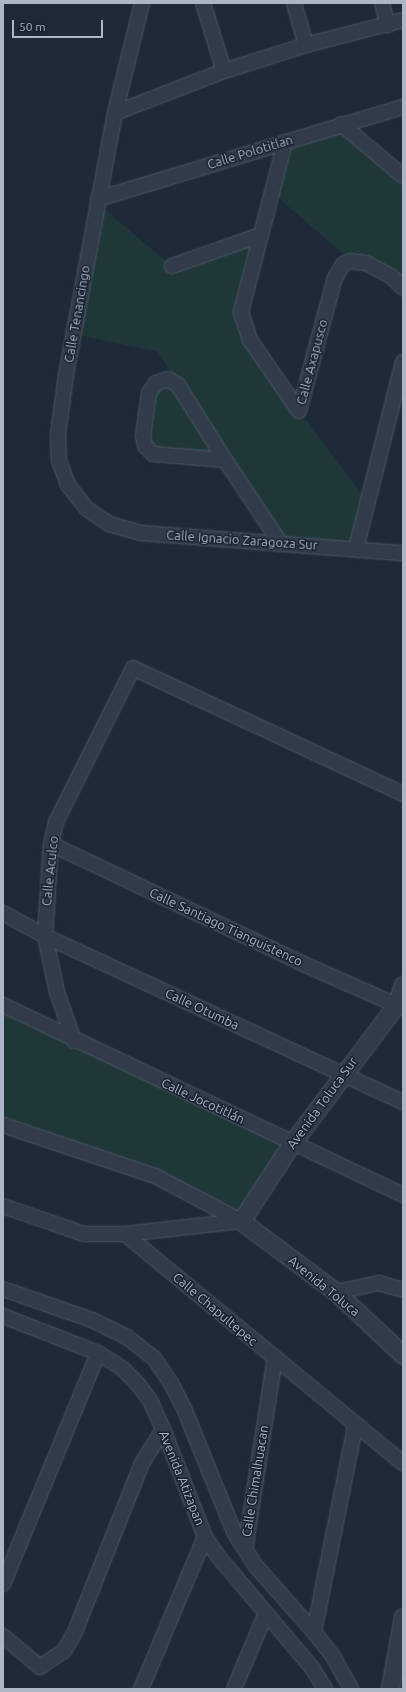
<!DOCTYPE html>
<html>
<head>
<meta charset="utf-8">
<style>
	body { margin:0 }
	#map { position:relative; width:406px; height:1692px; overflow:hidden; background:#1e2a38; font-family:Ubuntu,sans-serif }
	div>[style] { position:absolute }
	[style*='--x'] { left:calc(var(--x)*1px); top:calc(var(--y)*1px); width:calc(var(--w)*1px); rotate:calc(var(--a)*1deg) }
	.green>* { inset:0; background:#203739 }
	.roads { filter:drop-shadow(0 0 1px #4d5764) drop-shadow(0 0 1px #4d5764) }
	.minor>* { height:14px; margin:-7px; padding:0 7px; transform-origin:7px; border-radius:7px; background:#323c49 }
	.tertiary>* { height:17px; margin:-8.5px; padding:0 8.5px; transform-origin:8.5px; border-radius:8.5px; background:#323c49 }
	span { translate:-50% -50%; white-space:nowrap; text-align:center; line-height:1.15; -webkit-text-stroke:3px #18212d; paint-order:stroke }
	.street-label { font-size:13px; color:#acb7c6 }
	.frame { position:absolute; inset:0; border:4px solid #acb7c6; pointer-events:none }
	.scale { position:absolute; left:12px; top:20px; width:91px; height:18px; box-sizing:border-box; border:2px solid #acb7c6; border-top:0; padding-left:5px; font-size:12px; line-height:14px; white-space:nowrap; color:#acb7c6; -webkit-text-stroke:3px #18212d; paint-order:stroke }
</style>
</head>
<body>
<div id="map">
	<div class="green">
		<i style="clip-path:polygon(341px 124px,403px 176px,403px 288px,351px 261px,272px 192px,285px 142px)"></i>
		<i style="clip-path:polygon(94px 201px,172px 266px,260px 235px,241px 312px,299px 411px,368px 502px,356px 549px,281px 544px,225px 460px,145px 446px,156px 383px,178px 384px,158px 352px,74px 334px)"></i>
		<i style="clip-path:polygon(3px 1005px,292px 1143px,241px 1221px,155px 1176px,3px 1125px)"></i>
	</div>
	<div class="roads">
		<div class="minor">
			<i style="--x:142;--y:3;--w:113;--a:103.8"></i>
			<i style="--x:115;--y:113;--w:267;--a:100.6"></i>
			<i style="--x:66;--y:375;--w:60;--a:97.7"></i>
			<i style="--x:58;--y:434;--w:27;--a:88"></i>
			<i style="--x:59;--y:461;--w:26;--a:69"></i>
			<i style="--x:68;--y:485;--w:31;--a:52"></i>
			<i style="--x:87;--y:509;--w:27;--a:34"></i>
			<i style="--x:109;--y:524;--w:33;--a:16"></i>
			<i style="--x:141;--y:533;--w:263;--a:4.4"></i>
			<i style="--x:203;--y:3;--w:71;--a:72.8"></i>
			<i style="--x:294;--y:3;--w:44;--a:74.1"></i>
			<i style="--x:382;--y:3;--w:23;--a:75"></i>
			<i style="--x:115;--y:113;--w:117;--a:-21.1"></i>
			<i style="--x:224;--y:71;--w:86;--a:-17.6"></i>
			<i style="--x:306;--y:45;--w:100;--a:-14.5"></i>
			<i style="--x:341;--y:124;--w:81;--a:40"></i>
			<i style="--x:285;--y:142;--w:176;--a:104.5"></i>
			<i style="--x:241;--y:312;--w:29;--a:72"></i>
			<i style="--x:250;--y:340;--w:86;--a:55.4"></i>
			<i style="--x:299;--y:411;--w:138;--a:-74.9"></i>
			<i style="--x:335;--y:278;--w:16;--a:-60"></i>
			<i style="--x:343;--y:264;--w:9;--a:-21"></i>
			<i style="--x:351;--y:261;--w:15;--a:8"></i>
			<i style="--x:366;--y:263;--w:30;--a:28"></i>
			<i style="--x:392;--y:277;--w:16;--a:45"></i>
			<i style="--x:98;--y:199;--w:319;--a:-16.8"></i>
			<i style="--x:172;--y:266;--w:93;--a:-19.4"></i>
			<i style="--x:225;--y:460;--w:72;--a:-175.2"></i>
			<i style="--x:153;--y:454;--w:11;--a:-135"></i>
			<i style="--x:145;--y:446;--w:10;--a:-101"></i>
			<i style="--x:143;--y:436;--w:43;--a:-82.1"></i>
			<i style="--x:149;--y:393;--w:12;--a:-55"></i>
			<i style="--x:156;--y:383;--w:13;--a:-18"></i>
			<i style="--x:168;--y:379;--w:12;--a:31"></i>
			<i style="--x:178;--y:385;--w:89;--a:57.9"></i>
			<i style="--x:225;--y:460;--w:101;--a:56.3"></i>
			<i style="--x:356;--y:549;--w:193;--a:-75.9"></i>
			<i style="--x:51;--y:844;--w:275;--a:25.4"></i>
			<i style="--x:299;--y:962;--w:114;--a:23.9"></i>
			<i style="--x:3;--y:913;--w:48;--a:28.7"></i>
			<i style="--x:45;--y:936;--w:395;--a:24.9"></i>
			<i style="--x:3;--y:1005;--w:443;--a:25.4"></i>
			<i style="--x:74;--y:1041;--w:52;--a:-109.1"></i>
			<i style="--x:57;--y:992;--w:57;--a:-102.1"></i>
			<i style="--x:45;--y:936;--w:92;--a:-86.3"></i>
			<i style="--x:51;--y:844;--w:23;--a:-77"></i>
			<i style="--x:56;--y:822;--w:172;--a:-63.4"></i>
			<i style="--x:133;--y:668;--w:298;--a:25"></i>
			<i style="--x:3;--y:1125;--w:160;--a:18.5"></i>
			<i style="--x:155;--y:1176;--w:97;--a:27.6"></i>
			<i style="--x:3;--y:1206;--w:86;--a:19.1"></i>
			<i style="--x:84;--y:1234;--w:41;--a:0"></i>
			<i style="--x:125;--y:1234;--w:117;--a:-6.4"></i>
			<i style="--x:125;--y:1234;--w:360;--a:39.5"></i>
			<i style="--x:3;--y:1289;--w:94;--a:19.2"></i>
			<i style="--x:92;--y:1320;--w:39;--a:26"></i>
			<i style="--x:127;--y:1337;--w:34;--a:38"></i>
			<i style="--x:154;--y:1358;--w:30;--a:56"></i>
			<i style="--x:171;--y:1383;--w:31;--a:63"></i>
			<i style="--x:185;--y:1411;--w:133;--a:67.9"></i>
			<i style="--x:235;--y:1534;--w:37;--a:57"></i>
			<i style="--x:255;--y:1565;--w:89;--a:48.6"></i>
			<i style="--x:314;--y:1632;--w:33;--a:52"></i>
			<i style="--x:334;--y:1658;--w:35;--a:61"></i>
			<i style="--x:336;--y:1292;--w:44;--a:-11.8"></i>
			<i style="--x:379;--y:1283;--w:25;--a:16"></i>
			<i style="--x:3;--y:1316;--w:102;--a:21.3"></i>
			<i style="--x:98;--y:1353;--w:28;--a:32"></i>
			<i style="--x:122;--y:1368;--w:21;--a:45"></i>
			<i style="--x:137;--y:1383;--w:21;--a:53"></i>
			<i style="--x:150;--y:1400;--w:32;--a:66"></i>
			<i style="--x:163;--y:1429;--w:116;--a:68.7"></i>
			<i style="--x:205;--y:1537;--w:22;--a:56"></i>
			<i style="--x:217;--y:1555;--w:149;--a:49.9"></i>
			<i style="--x:313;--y:1669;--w:23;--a:59"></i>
			<i style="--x:245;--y:1549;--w:193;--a:-81.1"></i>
			<i style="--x:3;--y:1584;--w:250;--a:-67.6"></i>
			<i style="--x:314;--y:1632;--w:210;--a:-78.7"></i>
			<i style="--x:3;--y:1636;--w:48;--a:40"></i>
			<i style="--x:40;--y:1667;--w:29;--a:-34"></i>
			<i style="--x:64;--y:1651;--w:20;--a:-60"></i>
			<i style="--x:74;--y:1634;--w:184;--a:-68.3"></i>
			<i style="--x:142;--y:1463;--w:40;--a:-58"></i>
			<i style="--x:141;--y:1689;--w:165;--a:-67.2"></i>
			<i style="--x:234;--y:1689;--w:82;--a:-67.2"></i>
		</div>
		<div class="tertiary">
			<i style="--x:403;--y:985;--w:21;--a:109"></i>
			<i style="--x:396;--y:1005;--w:173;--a:127"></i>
			<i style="--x:292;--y:1143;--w:93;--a:123.2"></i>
			<i style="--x:241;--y:1221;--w:119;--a:36.8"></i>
			<i style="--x:336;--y:1292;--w:92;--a:43.2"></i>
			<i style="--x:390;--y:1689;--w:73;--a:-79.8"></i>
		</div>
	</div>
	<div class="street-label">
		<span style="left:250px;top:152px;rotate:-17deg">Calle Polotitlan</span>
		<span style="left:77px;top:314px;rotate:-80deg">Calle Tenancingo</span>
		<span style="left:312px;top:362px;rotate:-75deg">Calle Axapusco</span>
		<span style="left:242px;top:540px;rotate:4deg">Calle Ignacio Zaragoza Sur</span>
		<span style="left:50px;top:871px;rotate:-84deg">Calle Aculco</span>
		<span style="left:226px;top:927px;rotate:25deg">Calle Santiago Tianguistenco</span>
		<span style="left:202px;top:1009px;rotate:25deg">Calle Otumba</span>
		<span style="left:203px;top:1101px;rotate:25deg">Calle Jocotitlán</span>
		<span style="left:322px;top:1103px;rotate:-54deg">Avenida Toluca Sur</span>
		<span style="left:324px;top:1286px;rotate:39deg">Avenida Toluca</span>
		<span style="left:215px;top:1309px;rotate:40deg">Calle Chapultepec</span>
		<span style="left:182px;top:1478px;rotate:68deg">Avenida Atizapan</span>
		<span style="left:255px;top:1481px;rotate:-81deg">Calle Chimalhuacan</span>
	</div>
	<div class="frame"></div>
	<div class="scale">50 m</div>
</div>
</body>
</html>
